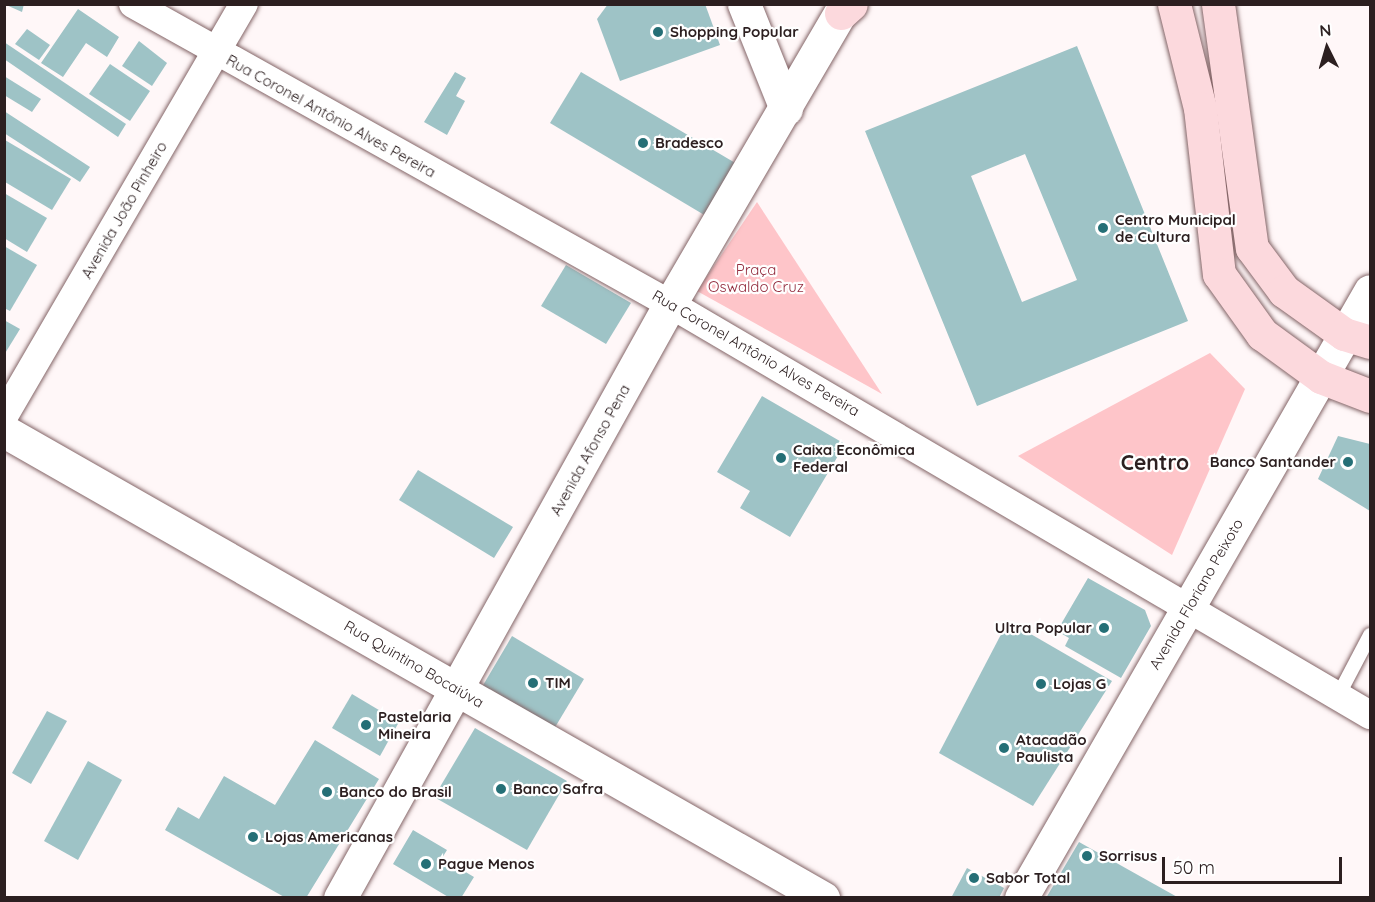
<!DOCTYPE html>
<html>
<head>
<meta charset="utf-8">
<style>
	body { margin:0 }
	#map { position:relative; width:1375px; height:902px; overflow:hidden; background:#fff7f8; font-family:Quicksand,sans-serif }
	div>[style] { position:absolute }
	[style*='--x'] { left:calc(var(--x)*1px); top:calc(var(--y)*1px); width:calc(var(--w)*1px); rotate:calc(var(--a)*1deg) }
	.green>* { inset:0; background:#fec5c9 }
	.building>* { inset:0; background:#9ec3c6 }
	.roads { filter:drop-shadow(0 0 2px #846567) drop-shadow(0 0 2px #846567) }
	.service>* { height:14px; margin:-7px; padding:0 7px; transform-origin:7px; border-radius:7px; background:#fff }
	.minor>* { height:28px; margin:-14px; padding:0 14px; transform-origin:14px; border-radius:14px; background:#fff }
	.tertiary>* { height:33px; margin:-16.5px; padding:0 16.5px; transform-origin:16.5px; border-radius:16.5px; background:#fff }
	.secondary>* { height:33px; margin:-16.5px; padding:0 16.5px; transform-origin:16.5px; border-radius:16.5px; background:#fcd9dd }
	.dots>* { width:16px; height:16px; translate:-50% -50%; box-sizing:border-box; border:3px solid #fff; border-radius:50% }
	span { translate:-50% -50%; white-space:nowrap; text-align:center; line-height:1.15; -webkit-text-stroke:4.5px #fff; paint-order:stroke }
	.poi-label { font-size:15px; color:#2c1f20; font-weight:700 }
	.left { translate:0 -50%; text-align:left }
	.right { translate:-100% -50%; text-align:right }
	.street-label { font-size:15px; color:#2c1f20 }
	.park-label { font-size:15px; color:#932d3f }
	.district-label { font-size:21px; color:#2c1f20; font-weight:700 }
	.frame { position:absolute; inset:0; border:6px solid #2c1f20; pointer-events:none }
	.north { position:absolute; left:1297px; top:18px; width:60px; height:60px; -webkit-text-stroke:4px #fff; paint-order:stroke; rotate:355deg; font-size:16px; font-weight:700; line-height:24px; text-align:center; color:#2c1f20 }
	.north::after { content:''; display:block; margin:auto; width:21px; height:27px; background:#2c1f20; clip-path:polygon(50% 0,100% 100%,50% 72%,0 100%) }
	.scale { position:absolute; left:1162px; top:857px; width:180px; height:27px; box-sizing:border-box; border:3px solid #2c1f20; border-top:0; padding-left:8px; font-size:18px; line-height:21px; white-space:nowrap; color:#2c1f20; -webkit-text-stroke:4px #fff; paint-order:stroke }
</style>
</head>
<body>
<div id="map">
	<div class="green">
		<i style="clip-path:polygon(757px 202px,882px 394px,697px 291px)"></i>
		<i style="clip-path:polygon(1210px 353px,1245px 389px,1172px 555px,1018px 456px)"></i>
	</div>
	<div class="building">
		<i style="clip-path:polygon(4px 4px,24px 4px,22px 12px)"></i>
		<i style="clip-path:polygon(608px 4px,705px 4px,720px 45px,620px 81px,597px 19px)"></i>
		<i style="clip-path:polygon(78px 9px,119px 37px,107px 57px,86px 43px,63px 77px,41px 63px)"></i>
		<i style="clip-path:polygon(27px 29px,50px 45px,39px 60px,15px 44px)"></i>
		<i style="clip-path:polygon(139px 41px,167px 63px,152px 86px,122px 66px)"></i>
		<i style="clip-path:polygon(4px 42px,126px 124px,118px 137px,4px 59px)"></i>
		<i style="clip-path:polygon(evenodd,1077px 46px,1188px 321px,977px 406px,865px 131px,1077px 46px,1025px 154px,1077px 280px,1022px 302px,971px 176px,1025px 154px)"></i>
		<i style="clip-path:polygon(110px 64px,150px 91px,130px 121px,89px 94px)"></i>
		<i style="clip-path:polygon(455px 72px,466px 78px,456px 96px,465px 101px,447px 135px,424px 122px)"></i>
		<i style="clip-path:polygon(581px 72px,737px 164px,706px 216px,550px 123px)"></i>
		<i style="clip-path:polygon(4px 76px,41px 99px,32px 112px,4px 95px)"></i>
		<i style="clip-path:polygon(4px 111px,90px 167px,80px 182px,4px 133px)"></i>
		<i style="clip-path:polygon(5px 140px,71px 179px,52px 210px,5px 182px)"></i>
		<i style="clip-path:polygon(4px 193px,47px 218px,27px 252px,4px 238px)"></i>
		<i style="clip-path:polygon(4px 246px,37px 265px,10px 311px,4px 308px)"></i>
		<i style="clip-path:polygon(566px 265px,631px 303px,606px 344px,541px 306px)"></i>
		<i style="clip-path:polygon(4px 320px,20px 329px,4px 355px)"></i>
		<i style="clip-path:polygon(762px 396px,845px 444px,790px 537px,740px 508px,750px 491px,717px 472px)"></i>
		<i style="clip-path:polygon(1338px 436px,1370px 444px,1370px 511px,1318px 479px)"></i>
		<i style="clip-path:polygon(418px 470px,513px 527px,494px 558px,399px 500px)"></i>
		<i style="clip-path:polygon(1088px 578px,1145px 610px,1151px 626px,1121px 678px,1065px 646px,1069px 638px,1057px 631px)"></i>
		<i style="clip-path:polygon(1008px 621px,1112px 681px,1033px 806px,939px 753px)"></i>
		<i style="clip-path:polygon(512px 636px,584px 679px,554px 729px,482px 687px)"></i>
		<i style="clip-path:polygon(352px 694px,399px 722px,380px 756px,332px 728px)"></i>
		<i style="clip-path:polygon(47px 711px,67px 721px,31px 784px,12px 773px)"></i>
		<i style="clip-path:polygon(475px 728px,567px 781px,527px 850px,434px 797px)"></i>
		<i style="clip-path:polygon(315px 740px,379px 779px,306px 898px,286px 898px,165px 830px,178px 807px,199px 819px,224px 776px,275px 805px)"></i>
		<i style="clip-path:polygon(88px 761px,122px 780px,78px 860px,44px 841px)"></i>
		<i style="clip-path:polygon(413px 830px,447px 850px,442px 858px,474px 877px,461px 898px,450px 898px,393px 864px)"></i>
		<i style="clip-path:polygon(1079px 842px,1179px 898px,1046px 898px)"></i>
		<i style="clip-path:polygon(967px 868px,1004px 888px,999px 898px,951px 898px)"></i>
	</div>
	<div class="roads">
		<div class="service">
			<i style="--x:1338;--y:696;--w:69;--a:-62.3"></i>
		</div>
		<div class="minor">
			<i style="--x:133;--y:4;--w:615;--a:29.19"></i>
			<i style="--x:670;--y:304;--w:812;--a:30.42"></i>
			<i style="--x:4;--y:416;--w:477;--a:-59.8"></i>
		</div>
		<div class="tertiary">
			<i style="--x:744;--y:4;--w:113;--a:68.2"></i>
			<i style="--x:4;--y:431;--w:943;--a:29.69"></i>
			<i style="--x:340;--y:898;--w:680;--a:-60.95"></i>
			<i style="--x:670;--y:304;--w:347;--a:-59.7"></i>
			<i style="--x:1021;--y:898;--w:700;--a:-60.1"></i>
		</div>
		<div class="secondary">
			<i style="--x:1174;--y:4;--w:107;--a:76"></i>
			<i style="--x:1200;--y:108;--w:167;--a:83.5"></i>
			<i style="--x:1219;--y:274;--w:74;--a:54.4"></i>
			<i style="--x:1262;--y:334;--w:73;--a:36.1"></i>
			<i style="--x:1321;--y:377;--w:53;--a:21.2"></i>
			<i style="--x:1218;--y:4;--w:246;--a:82.1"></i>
			<i style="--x:1252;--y:248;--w:54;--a:53.3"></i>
			<i style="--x:1284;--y:291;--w:74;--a:35.6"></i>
			<i style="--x:1344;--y:334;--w:27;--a:17"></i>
			<i style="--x:841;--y:13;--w:13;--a:-42"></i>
		</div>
	</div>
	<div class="dots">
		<i style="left:658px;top:32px;background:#256f76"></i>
		<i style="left:643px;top:143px;background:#256f76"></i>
		<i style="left:1103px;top:228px;background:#256f76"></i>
		<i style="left:781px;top:458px;background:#256f76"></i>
		<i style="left:1348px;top:462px;background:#256f76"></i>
		<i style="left:1104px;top:628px;background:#256f76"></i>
		<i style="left:533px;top:683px;background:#256f76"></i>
		<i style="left:1041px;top:684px;background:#256f76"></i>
		<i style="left:366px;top:725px;background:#256f76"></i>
		<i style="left:1004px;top:748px;background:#256f76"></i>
		<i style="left:501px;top:789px;background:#256f76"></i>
		<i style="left:327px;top:792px;background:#256f76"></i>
		<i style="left:253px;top:837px;background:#256f76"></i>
		<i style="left:1087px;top:856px;background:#256f76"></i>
		<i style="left:426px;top:864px;background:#256f76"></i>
		<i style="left:974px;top:878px;background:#256f76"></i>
	</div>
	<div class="poi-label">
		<span class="left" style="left:670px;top:32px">Shopping Popular</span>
		<span class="left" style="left:655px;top:143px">Bradesco</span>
		<span class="left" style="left:1115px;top:228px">Centro Municipal<br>de Cultura</span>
		<span class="left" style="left:793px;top:458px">Caixa Econômica<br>Federal</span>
		<span class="right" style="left:1336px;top:462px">Banco Santander</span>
		<span class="right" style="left:1092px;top:628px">Ultra Popular</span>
		<span class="left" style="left:545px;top:683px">TIM</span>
		<span class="left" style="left:1053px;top:684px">Lojas G</span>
		<span class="left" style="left:378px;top:725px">Pastelaria<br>Mineira</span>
		<span class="left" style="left:1016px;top:748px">Atacadão<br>Paulista</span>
		<span class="left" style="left:513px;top:789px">Banco Safra</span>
		<span class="left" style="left:339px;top:792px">Banco do Brasil</span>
		<span class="left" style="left:265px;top:837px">Lojas Americanas</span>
		<span class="left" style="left:1099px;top:856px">Sorrisus</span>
		<span class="left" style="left:438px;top:864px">Pague Menos</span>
		<span class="left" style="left:986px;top:878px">Sabor Total</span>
	</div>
	<div class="street-label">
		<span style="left:331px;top:116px;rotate:29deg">Rua Coronel Antônio Alves Pereira</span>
		<span style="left:124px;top:210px;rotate:-60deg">Avenida João Pinheiro</span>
		<span style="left:756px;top:353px;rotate:30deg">Rua Coronel Antônio Alves Pereira</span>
		<span style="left:590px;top:450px;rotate:-61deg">Avenida Afonso Pena</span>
		<span style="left:1196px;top:594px;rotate:-60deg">Avenida Floriano Peixoto</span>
		<span style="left:414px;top:664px;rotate:30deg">Rua Quintino Bocaiúva</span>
	</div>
	<div class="park-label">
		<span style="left:756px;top:278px">Praça<br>Oswaldo Cruz</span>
	</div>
	<div class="district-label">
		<span style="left:1155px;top:462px">Centro</span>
	</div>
	<div class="frame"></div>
	<div class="north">N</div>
	<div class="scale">50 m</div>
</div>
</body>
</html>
